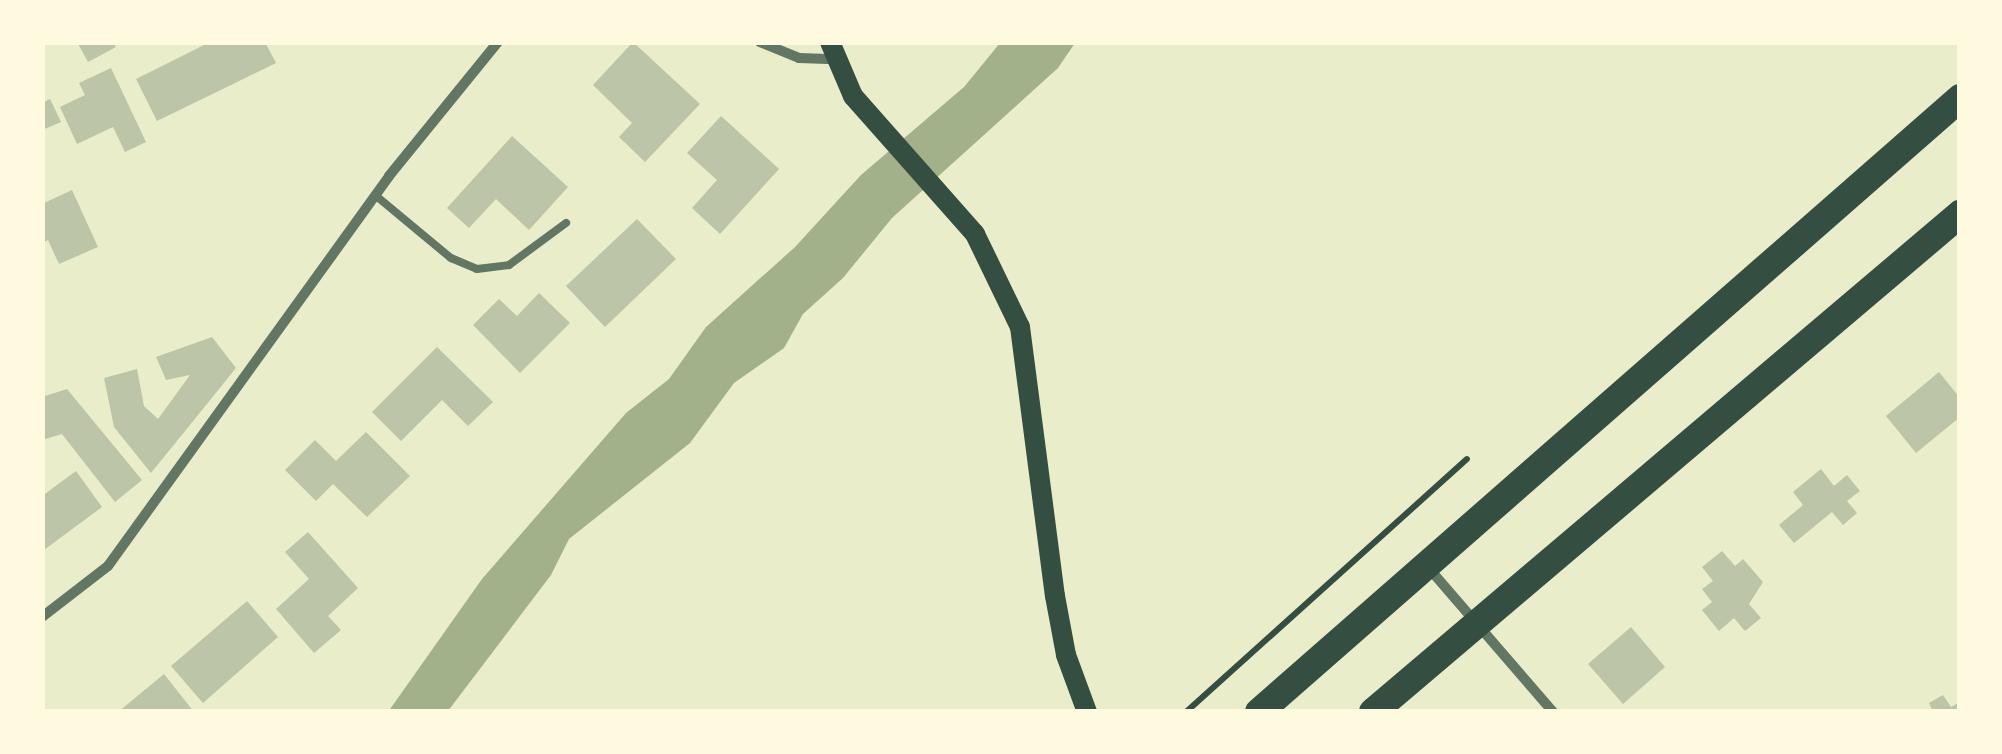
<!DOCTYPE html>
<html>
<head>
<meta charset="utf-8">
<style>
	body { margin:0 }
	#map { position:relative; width:2002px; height:754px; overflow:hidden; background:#e9edc9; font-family:"DM Sans",sans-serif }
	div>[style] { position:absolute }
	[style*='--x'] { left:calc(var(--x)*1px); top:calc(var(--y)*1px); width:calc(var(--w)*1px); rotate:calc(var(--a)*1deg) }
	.water>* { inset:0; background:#a3b18a }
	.building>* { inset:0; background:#bcc5a7 }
	.path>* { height:6px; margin:-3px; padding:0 3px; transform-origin:3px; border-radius:3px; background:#344e41 }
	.service>* { height:8px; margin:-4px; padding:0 4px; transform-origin:4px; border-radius:4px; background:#617663 }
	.minor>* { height:10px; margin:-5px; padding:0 5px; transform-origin:5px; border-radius:5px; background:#617663 }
	.secondary>* { height:20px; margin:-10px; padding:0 10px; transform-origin:10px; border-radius:10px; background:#344e41 }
	.trunk>* { height:28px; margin:-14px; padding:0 14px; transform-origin:14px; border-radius:14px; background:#344e41 }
	span { translate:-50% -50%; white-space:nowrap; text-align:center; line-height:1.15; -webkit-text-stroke:8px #fefae0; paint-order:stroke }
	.frame { position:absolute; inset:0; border:45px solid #fefae0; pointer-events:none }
</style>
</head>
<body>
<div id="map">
	<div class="water">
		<i style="clip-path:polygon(1000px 43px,1075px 43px,1058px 68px,892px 218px,843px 278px,803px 314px,784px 348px,734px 383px,690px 443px,569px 539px,551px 575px,448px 711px,388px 712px,482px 579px,626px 413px,669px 379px,706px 327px,795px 247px,861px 175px,964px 87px)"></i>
	</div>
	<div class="building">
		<i style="clip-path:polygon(77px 42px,113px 42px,116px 47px,88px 62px)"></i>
		<i style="clip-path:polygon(210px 42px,265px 42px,276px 63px,157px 121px,136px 79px)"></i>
		<i style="clip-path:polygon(633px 42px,700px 104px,645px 162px,619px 137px,632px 123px,593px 85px)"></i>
		<i style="clip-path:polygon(111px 68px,146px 142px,125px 152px,113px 127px,77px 144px,60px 107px,85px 95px,79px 83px)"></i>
		<i style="clip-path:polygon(50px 99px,61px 122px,42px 130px,42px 103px)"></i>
		<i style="clip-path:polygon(721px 116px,779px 169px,720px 234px,692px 208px,717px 180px,687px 153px)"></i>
		<i style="clip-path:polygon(512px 136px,568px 187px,529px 230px,496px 199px,469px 228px,447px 208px)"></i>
		<i style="clip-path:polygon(72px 190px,98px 247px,59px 264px,48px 240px,42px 243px,42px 204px)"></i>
		<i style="clip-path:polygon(637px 219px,676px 259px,605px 327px,566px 286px)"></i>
		<i style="clip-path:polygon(539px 293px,570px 323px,520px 373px,473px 325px,499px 299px,517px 316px)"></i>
		<i style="clip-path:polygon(212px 337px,236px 368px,151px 473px,114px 427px,104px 378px,137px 369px,144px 406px,158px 419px,190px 375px,166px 380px,156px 357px)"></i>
		<i style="clip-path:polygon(437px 347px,493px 402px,468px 426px,442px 400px,401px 441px,372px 412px)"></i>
		<i style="clip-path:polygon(1939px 372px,1960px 398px,1960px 417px,1916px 453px,1886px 416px)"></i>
		<i style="clip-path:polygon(67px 389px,142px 480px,115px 502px,62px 434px,42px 440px,42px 397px)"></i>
		<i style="clip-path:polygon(366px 432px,410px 476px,367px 517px,333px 484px,316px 501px,285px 470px,315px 440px,336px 461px)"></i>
		<i style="clip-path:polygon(1821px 469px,1834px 486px,1847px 475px,1860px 491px,1847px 501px,1857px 513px,1843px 525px,1832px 512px,1794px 543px,1779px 525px,1803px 505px,1793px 492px)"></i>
		<i style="clip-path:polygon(76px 471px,102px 507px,44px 550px,42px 496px)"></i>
		<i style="clip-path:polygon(308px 532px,358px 588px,328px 616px,341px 630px,314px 653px,276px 609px,309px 579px,285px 552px)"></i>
		<i style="clip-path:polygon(1722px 551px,1735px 566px,1743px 559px,1763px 582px,1749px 604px,1761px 618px,1745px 631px,1734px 618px,1719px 631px,1702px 610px,1712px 602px,1702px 589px,1713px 581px,1702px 567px)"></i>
		<i style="clip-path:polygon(247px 601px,278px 637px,203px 703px,171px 666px)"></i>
		<i style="clip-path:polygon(1631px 627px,1665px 667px,1623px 704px,1588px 664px)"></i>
		<i style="clip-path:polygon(164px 674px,194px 712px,118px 712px)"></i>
		<i style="clip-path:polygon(1943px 695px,1951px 707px,1960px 702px,1960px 712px,1933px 712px,1929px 703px)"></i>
	</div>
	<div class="path">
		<i style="--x:1186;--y:712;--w:378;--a:-42"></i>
	</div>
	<div class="service">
		<i style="--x:375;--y:195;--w:99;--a:39.7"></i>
		<i style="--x:451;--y:258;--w:28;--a:23"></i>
		<i style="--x:477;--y:269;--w:32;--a:-7"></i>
		<i style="--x:509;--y:265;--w:71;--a:-36.4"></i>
	</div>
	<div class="minor">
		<i style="--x:760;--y:42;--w:42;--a:22.3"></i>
		<i style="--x:799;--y:58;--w:35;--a:2"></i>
		<i style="--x:1427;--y:566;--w:193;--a:49.2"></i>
		<i style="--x:42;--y:617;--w:83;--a:-37.7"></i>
		<i style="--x:108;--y:566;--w:481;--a:-54.2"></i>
		<i style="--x:389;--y:176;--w:173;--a:-50.9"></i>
	</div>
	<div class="secondary">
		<i style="--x:830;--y:42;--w:59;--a:66.9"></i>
		<i style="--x:853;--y:96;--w:184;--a:48.5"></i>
		<i style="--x:975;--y:234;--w:103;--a:64.2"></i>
		<i style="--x:1020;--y:327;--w:271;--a:82.6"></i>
		<i style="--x:1055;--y:596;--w:60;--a:79.4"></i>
		<i style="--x:1066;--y:655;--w:61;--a:69.8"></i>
	</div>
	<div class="trunk">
		<i style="--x:1259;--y:712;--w:932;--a:-41.21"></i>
		<i style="--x:1373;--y:712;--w:770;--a:-40.31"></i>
	</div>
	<div class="frame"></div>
</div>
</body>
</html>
